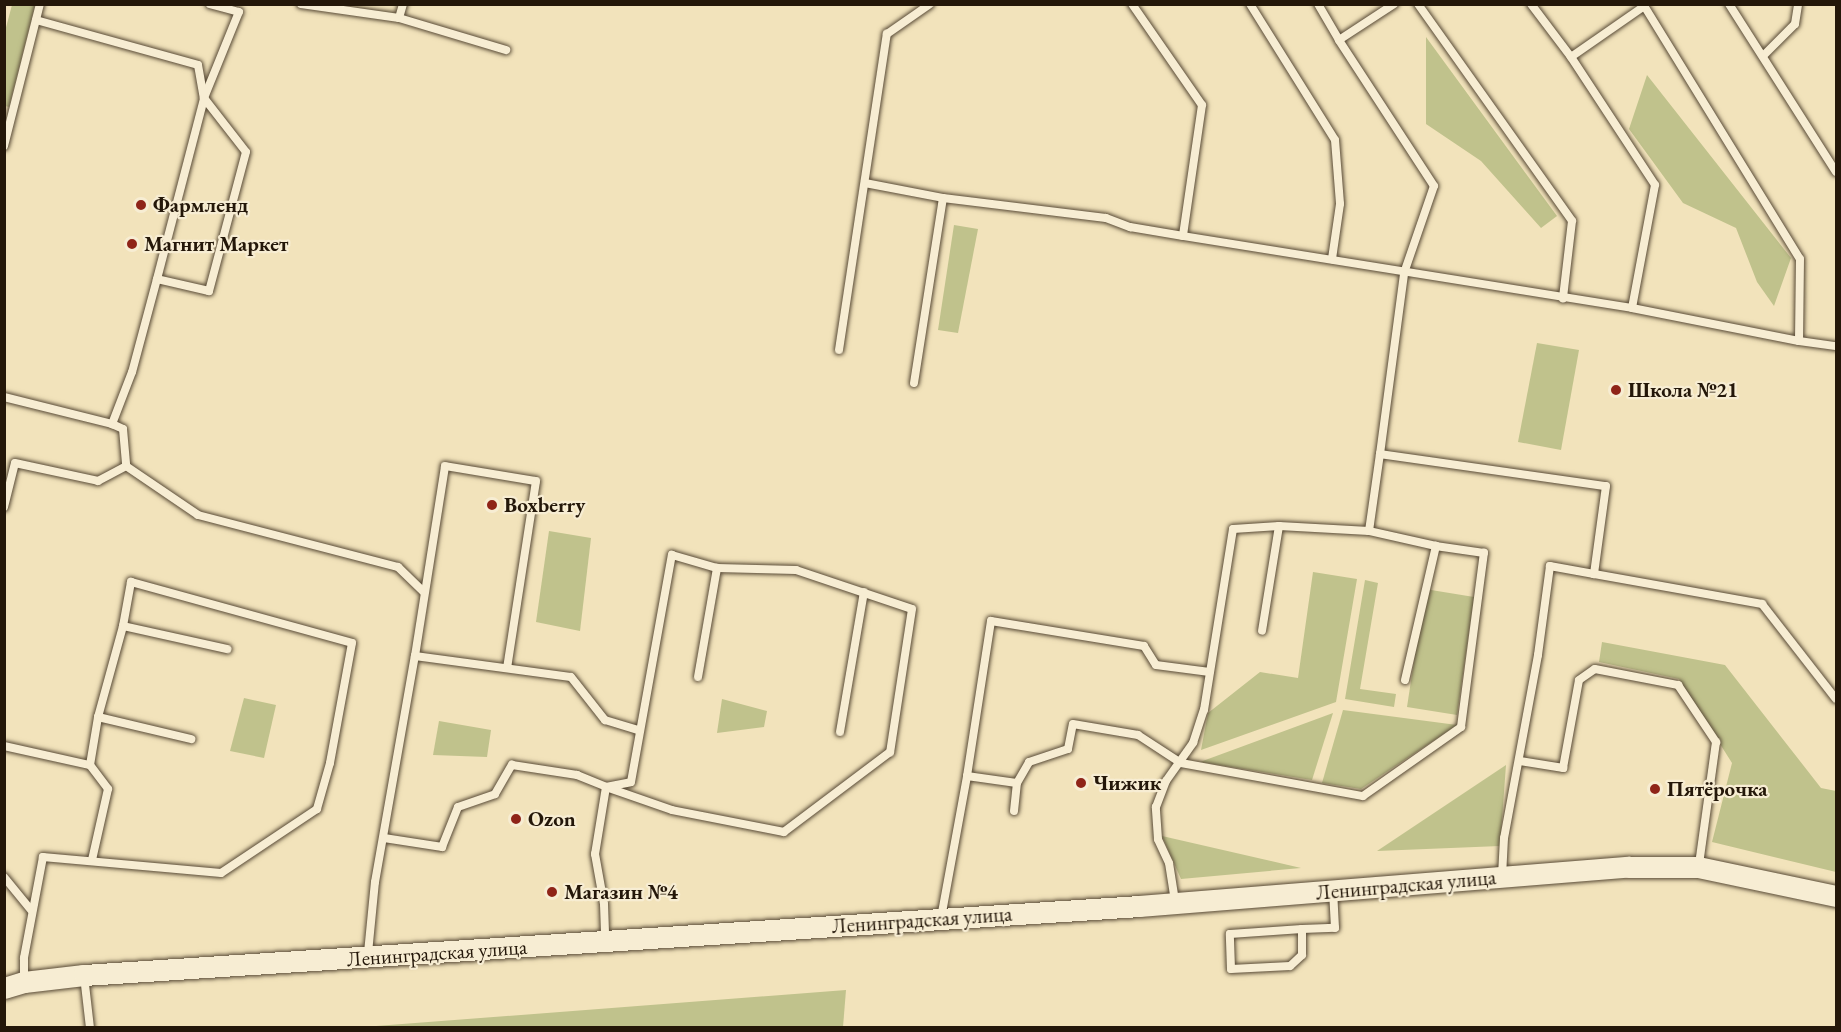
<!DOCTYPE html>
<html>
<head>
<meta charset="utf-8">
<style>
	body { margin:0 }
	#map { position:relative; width:1841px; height:1032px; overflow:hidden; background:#f2e3bb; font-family:"EB Garamond",serif }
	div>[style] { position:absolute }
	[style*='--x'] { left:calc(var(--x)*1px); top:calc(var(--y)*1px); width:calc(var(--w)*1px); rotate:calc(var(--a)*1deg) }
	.green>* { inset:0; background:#c0c28c }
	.roads { filter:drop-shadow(0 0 2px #584a36) drop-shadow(0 0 2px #584a36) }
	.lane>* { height:8px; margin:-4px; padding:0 4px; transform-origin:4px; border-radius:4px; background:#f7edd3 }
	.secondary>* { height:21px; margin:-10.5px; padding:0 10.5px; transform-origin:10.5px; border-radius:10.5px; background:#f7edd3 }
	.dots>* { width:16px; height:16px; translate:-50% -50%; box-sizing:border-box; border:3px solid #f7edd3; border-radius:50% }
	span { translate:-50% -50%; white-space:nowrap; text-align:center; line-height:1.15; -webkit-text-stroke:4.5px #f7edd3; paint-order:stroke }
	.poi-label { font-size:21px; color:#241709; font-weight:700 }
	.left { translate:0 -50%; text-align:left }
	.street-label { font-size:21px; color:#241709 }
	.frame { position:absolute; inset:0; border:6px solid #241709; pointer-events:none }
</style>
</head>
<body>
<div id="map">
	<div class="green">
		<i style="clip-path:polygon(12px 5px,35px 5px,9px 107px,5px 106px,4px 35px)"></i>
		<i style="clip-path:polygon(1426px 37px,1557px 216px,1541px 228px,1481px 161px,1426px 124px)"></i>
		<i style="clip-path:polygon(1647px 75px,1791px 258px,1774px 306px,1757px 282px,1736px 228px,1683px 203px,1629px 129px)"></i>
		<i style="clip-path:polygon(954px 225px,978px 229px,958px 333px,938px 330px)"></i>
		<i style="clip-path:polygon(1537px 343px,1579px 350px,1561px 450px,1518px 442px)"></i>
		<i style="clip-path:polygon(549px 531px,591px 538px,580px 631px,536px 622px)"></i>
		<i style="clip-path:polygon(1313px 572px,1357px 579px,1336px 702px,1201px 750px,1208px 713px,1260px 672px,1298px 678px)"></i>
		<i style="clip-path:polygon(1365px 580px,1378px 583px,1360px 689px,1396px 694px,1394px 707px,1345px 699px)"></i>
		<i style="clip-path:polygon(1425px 589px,1474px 597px,1457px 715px,1407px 707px)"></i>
		<i style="clip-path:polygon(1602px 642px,1725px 665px,1821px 788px,1836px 791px,1836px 872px,1712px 842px,1732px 763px,1679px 679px,1599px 662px)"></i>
		<i style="clip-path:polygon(244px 698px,276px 705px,264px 758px,230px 751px)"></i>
		<i style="clip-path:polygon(722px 699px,767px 711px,764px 727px,717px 733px)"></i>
		<i style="clip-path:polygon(1343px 710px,1457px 725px,1361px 789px,1322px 783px)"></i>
		<i style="clip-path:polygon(1333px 713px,1312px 780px,1200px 762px)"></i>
		<i style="clip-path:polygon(439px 721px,491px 730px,487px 757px,433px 755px)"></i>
		<i style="clip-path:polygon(1506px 765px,1500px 846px,1377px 851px)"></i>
		<i style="clip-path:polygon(1162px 836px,1301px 868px,1181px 879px)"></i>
		<i style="clip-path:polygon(846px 990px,843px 1027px,363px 1027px)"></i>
	</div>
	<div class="roads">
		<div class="lane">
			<i style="--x:301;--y:4;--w:99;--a:8.1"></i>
			<i style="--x:399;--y:18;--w:15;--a:-74"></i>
			<i style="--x:1132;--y:4;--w:123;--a:55.3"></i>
			<i style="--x:1202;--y:105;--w:132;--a:98.3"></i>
			<i style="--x:1250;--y:4;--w:160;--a:58"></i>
			<i style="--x:1335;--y:140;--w:64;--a:85.5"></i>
			<i style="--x:1340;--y:204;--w:56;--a:98.3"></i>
			<i style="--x:1318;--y:4;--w:42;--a:59.7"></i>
			<i style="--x:1418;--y:4;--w:266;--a:54.6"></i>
			<i style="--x:1572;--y:221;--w:78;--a:96.7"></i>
			<i style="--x:1531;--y:4;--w:66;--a:53"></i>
			<i style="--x:1571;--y:57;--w:153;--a:56.7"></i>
			<i style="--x:1655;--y:185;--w:125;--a:100.6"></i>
			<i style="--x:1643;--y:4;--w:299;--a:58.4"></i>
			<i style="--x:1800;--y:259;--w:82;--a:90.7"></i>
			<i style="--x:1729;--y:4;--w:199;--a:57.5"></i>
			<i style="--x:399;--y:18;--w:112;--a:16.7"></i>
			<i style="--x:36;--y:20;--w:168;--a:15.5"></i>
			<i style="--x:198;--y:65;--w:34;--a:80"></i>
			<i style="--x:204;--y:98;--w:68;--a:52.1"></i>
			<i style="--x:246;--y:152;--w:144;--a:104.9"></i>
			<i style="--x:209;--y:291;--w:53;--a:-167"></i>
			<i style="--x:157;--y:279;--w:96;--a:105"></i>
			<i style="--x:132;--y:372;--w:56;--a:111"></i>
			<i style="--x:1763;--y:56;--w:45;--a:-45"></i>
			<i style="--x:1795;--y:24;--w:20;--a:-81"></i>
			<i style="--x:1571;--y:57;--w:88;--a:-34.8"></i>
			<i style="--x:4;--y:146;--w:146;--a:-75.8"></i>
			<i style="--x:865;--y:183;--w:79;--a:10.9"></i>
			<i style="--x:157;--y:279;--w:187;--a:-75.4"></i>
			<i style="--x:204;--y:98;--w:93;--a:-67.9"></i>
			<i style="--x:239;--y:12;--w:30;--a:-165"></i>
			<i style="--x:839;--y:350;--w:320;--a:-81.4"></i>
			<i style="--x:887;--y:34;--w:52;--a:-34.9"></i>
			<i style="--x:914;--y:383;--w:187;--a:-81.1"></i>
			<i style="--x:943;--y:198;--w:164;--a:7"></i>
			<i style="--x:1106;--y:218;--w:26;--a:21"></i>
			<i style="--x:1130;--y:227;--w:54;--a:9.6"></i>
			<i style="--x:1183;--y:236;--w:455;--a:9.1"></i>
			<i style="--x:1632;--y:308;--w:170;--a:11.2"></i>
			<i style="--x:1799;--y:341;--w:37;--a:8"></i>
			<i style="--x:4;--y:397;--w:111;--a:14"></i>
			<i style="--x:112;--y:424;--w:12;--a:24"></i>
			<i style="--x:123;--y:429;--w:37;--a:85"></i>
			<i style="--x:126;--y:466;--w:87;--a:34.2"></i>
			<i style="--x:198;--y:515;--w:207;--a:14.6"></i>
			<i style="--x:398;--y:567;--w:36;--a:44"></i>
			<i style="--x:1380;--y:454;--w:183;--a:-82.4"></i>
			<i style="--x:1404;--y:273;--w:92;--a:-71"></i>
			<i style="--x:1434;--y:186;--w:174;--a:-123.1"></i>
			<i style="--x:1339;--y:40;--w:66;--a:-33.2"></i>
			<i style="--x:4;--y:507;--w:45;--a:-76"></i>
			<i style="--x:15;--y:463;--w:85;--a:12.2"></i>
			<i style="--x:98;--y:481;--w:32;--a:-28"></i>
			<i style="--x:1369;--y:531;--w:78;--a:-81.9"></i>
			<i style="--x:1380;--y:454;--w:228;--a:8.1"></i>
			<i style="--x:1606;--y:486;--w:89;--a:97.8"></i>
			<i style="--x:1594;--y:574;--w:45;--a:-169.7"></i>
			<i style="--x:1550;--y:566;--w:90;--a:97.7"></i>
			<i style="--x:1538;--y:655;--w:186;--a:100.5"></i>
			<i style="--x:1504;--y:838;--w:36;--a:93"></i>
			<i style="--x:1594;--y:574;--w:171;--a:10.1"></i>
			<i style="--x:1762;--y:604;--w:120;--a:52.1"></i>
			<i style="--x:123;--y:626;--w:107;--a:12.5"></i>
			<i style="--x:415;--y:656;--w:192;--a:-81"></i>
			<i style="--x:445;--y:466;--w:92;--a:9.4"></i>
			<i style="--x:536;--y:481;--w:189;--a:98.8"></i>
			<i style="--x:698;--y:677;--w:111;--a:-80.1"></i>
			<i style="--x:1405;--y:680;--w:138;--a:-77"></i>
			<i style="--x:98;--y:717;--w:96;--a:13.3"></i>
			<i style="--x:840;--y:732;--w:142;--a:-80.3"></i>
			<i style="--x:4;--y:746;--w:88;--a:12.5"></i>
			<i style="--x:90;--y:765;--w:49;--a:-80.5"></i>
			<i style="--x:98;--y:717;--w:94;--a:-74.6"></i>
			<i style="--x:123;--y:626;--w:45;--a:-79.7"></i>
			<i style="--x:131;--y:582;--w:229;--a:15.4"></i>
			<i style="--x:352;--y:643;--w:122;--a:100.4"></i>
			<i style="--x:330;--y:763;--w:48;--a:105.8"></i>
			<i style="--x:317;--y:809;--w:115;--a:146.3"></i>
			<i style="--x:221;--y:873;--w:179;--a:-174.9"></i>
			<i style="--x:43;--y:857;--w:103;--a:100.7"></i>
			<i style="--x:24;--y:958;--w:22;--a:90"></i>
			<i style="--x:1520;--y:761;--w:44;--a:9.2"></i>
			<i style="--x:1563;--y:768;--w:89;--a:-79.7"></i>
			<i style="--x:1579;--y:680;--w:19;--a:-35"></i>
			<i style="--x:1595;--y:669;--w:85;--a:10.9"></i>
			<i style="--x:1678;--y:685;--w:69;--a:56.3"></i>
			<i style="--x:1716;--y:742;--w:124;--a:97.9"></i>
			<i style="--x:90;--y:765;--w:30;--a:53"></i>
			<i style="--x:108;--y:789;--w:73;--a:102.7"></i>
			<i style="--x:967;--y:776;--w:157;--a:-81.2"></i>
			<i style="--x:991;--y:621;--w:155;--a:9.3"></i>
			<i style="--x:1144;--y:646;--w:22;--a:58"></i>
			<i style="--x:1156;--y:665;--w:54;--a:7.4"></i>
			<i style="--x:1014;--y:811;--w:28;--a:-84"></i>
			<i style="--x:384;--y:838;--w:59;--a:8.8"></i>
			<i style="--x:442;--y:847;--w:43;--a:-68.2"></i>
			<i style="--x:458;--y:807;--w:39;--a:-19"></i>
			<i style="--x:495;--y:794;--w:34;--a:-60"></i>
			<i style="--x:512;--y:765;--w:66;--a:8.7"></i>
			<i style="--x:577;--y:775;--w:31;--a:22"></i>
			<i style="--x:606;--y:787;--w:25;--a:-11"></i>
			<i style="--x:631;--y:782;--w:231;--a:-79.8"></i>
			<i style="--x:672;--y:555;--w:47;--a:16.1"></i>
			<i style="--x:717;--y:568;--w:79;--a:1.5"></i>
			<i style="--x:796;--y:570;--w:122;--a:18.6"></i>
			<i style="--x:912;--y:609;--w:145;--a:98.7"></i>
			<i style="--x:890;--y:752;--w:133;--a:143"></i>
			<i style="--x:784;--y:832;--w:114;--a:-168.9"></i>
			<i style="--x:672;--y:810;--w:70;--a:-160.8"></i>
			<i style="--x:606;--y:787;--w:68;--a:99.3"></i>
			<i style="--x:595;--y:854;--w:51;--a:79.8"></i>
			<i style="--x:604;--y:904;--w:35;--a:88"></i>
			<i style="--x:4;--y:877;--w:43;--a:50.7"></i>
			<i style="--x:1175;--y:901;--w:38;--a:-99"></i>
			<i style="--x:1169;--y:863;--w:26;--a:-115"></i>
			<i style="--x:1158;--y:839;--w:32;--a:-94"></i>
			<i style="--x:1156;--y:807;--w:28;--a:-69"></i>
			<i style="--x:1166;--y:781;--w:47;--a:-54.6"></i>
			<i style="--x:1193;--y:743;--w:35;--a:-72"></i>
			<i style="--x:1204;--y:710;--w:183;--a:-80.9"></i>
			<i style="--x:1233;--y:529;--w:46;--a:-3.7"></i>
			<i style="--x:1279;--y:526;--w:106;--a:99.2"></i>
			<i style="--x:941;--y:918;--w:144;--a:-79.6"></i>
			<i style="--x:967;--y:776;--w:50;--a:8"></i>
			<i style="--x:1017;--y:783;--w:24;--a:-60"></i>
			<i style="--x:1029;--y:762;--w:41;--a:-18.4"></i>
			<i style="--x:1068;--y:749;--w:25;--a:-79"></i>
			<i style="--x:1073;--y:724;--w:66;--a:9.6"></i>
			<i style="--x:1138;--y:735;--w:51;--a:33.1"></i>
			<i style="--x:1181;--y:763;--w:185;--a:10.3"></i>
			<i style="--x:1363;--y:796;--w:120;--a:-35.1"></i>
			<i style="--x:1461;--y:727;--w:176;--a:-82.5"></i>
			<i style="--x:1484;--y:553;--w:49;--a:-171.7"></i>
			<i style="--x:1436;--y:546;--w:69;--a:-167.4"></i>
			<i style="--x:1369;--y:531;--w:90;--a:-176.8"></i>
			<i style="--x:1302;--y:929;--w:26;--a:90"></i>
			<i style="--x:1302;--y:955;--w:16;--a:137"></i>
			<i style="--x:1290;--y:966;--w:59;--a:177.1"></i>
			<i style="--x:1231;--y:969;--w:35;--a:-92"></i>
			<i style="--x:1230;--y:934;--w:72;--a:-4"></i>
			<i style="--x:1302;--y:929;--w:33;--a:-2"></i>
			<i style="--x:1335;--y:928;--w:35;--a:-93"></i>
			<i style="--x:368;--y:953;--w:71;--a:-84.4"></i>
			<i style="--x:375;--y:882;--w:230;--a:-80"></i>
			<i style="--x:415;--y:656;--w:157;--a:7.7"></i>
			<i style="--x:571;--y:677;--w:55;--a:51.7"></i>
			<i style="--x:605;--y:720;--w:34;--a:17"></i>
			<i style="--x:84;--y:976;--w:52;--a:83.4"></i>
		</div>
		<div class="secondary">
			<i style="--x:4;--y:988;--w:21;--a:-17"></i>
			<i style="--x:24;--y:982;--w:60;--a:-6.7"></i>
			<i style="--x:84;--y:975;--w:1057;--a:-3.74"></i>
			<i style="--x:1139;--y:906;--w:491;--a:-4.6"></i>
			<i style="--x:1628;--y:867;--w:70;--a:0"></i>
			<i style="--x:1698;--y:867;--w:141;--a:11.9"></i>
		</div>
	</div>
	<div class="dots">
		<i style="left:141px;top:205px;background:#8f2418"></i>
		<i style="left:132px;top:244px;background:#8f2418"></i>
		<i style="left:1616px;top:390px;background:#8f2418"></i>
		<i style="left:492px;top:505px;background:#8f2418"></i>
		<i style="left:1081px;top:783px;background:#8f2418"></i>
		<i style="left:1655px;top:789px;background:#8f2418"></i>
		<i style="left:516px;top:819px;background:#8f2418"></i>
		<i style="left:552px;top:892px;background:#8f2418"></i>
	</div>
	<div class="poi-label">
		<span class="left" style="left:153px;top:205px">Фармленд</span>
		<span class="left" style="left:144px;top:244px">Магнит Маркет</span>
		<span class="left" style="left:1628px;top:390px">Школа №21</span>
		<span class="left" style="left:504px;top:505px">Boxberry</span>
		<span class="left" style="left:1093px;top:783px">Чижик</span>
		<span class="left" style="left:1667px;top:789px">Пятёрочка</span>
		<span class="left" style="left:528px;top:819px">Ozon</span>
		<span class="left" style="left:564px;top:892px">Магазин №4</span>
	</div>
	<div class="street-label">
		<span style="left:1406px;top:885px;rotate:-5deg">Ленинградская улица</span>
		<span style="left:922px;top:920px;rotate:-4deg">Ленинградская улица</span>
		<span style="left:437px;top:953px;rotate:-4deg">Ленинградская улица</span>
	</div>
	<div class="frame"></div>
</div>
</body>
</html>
